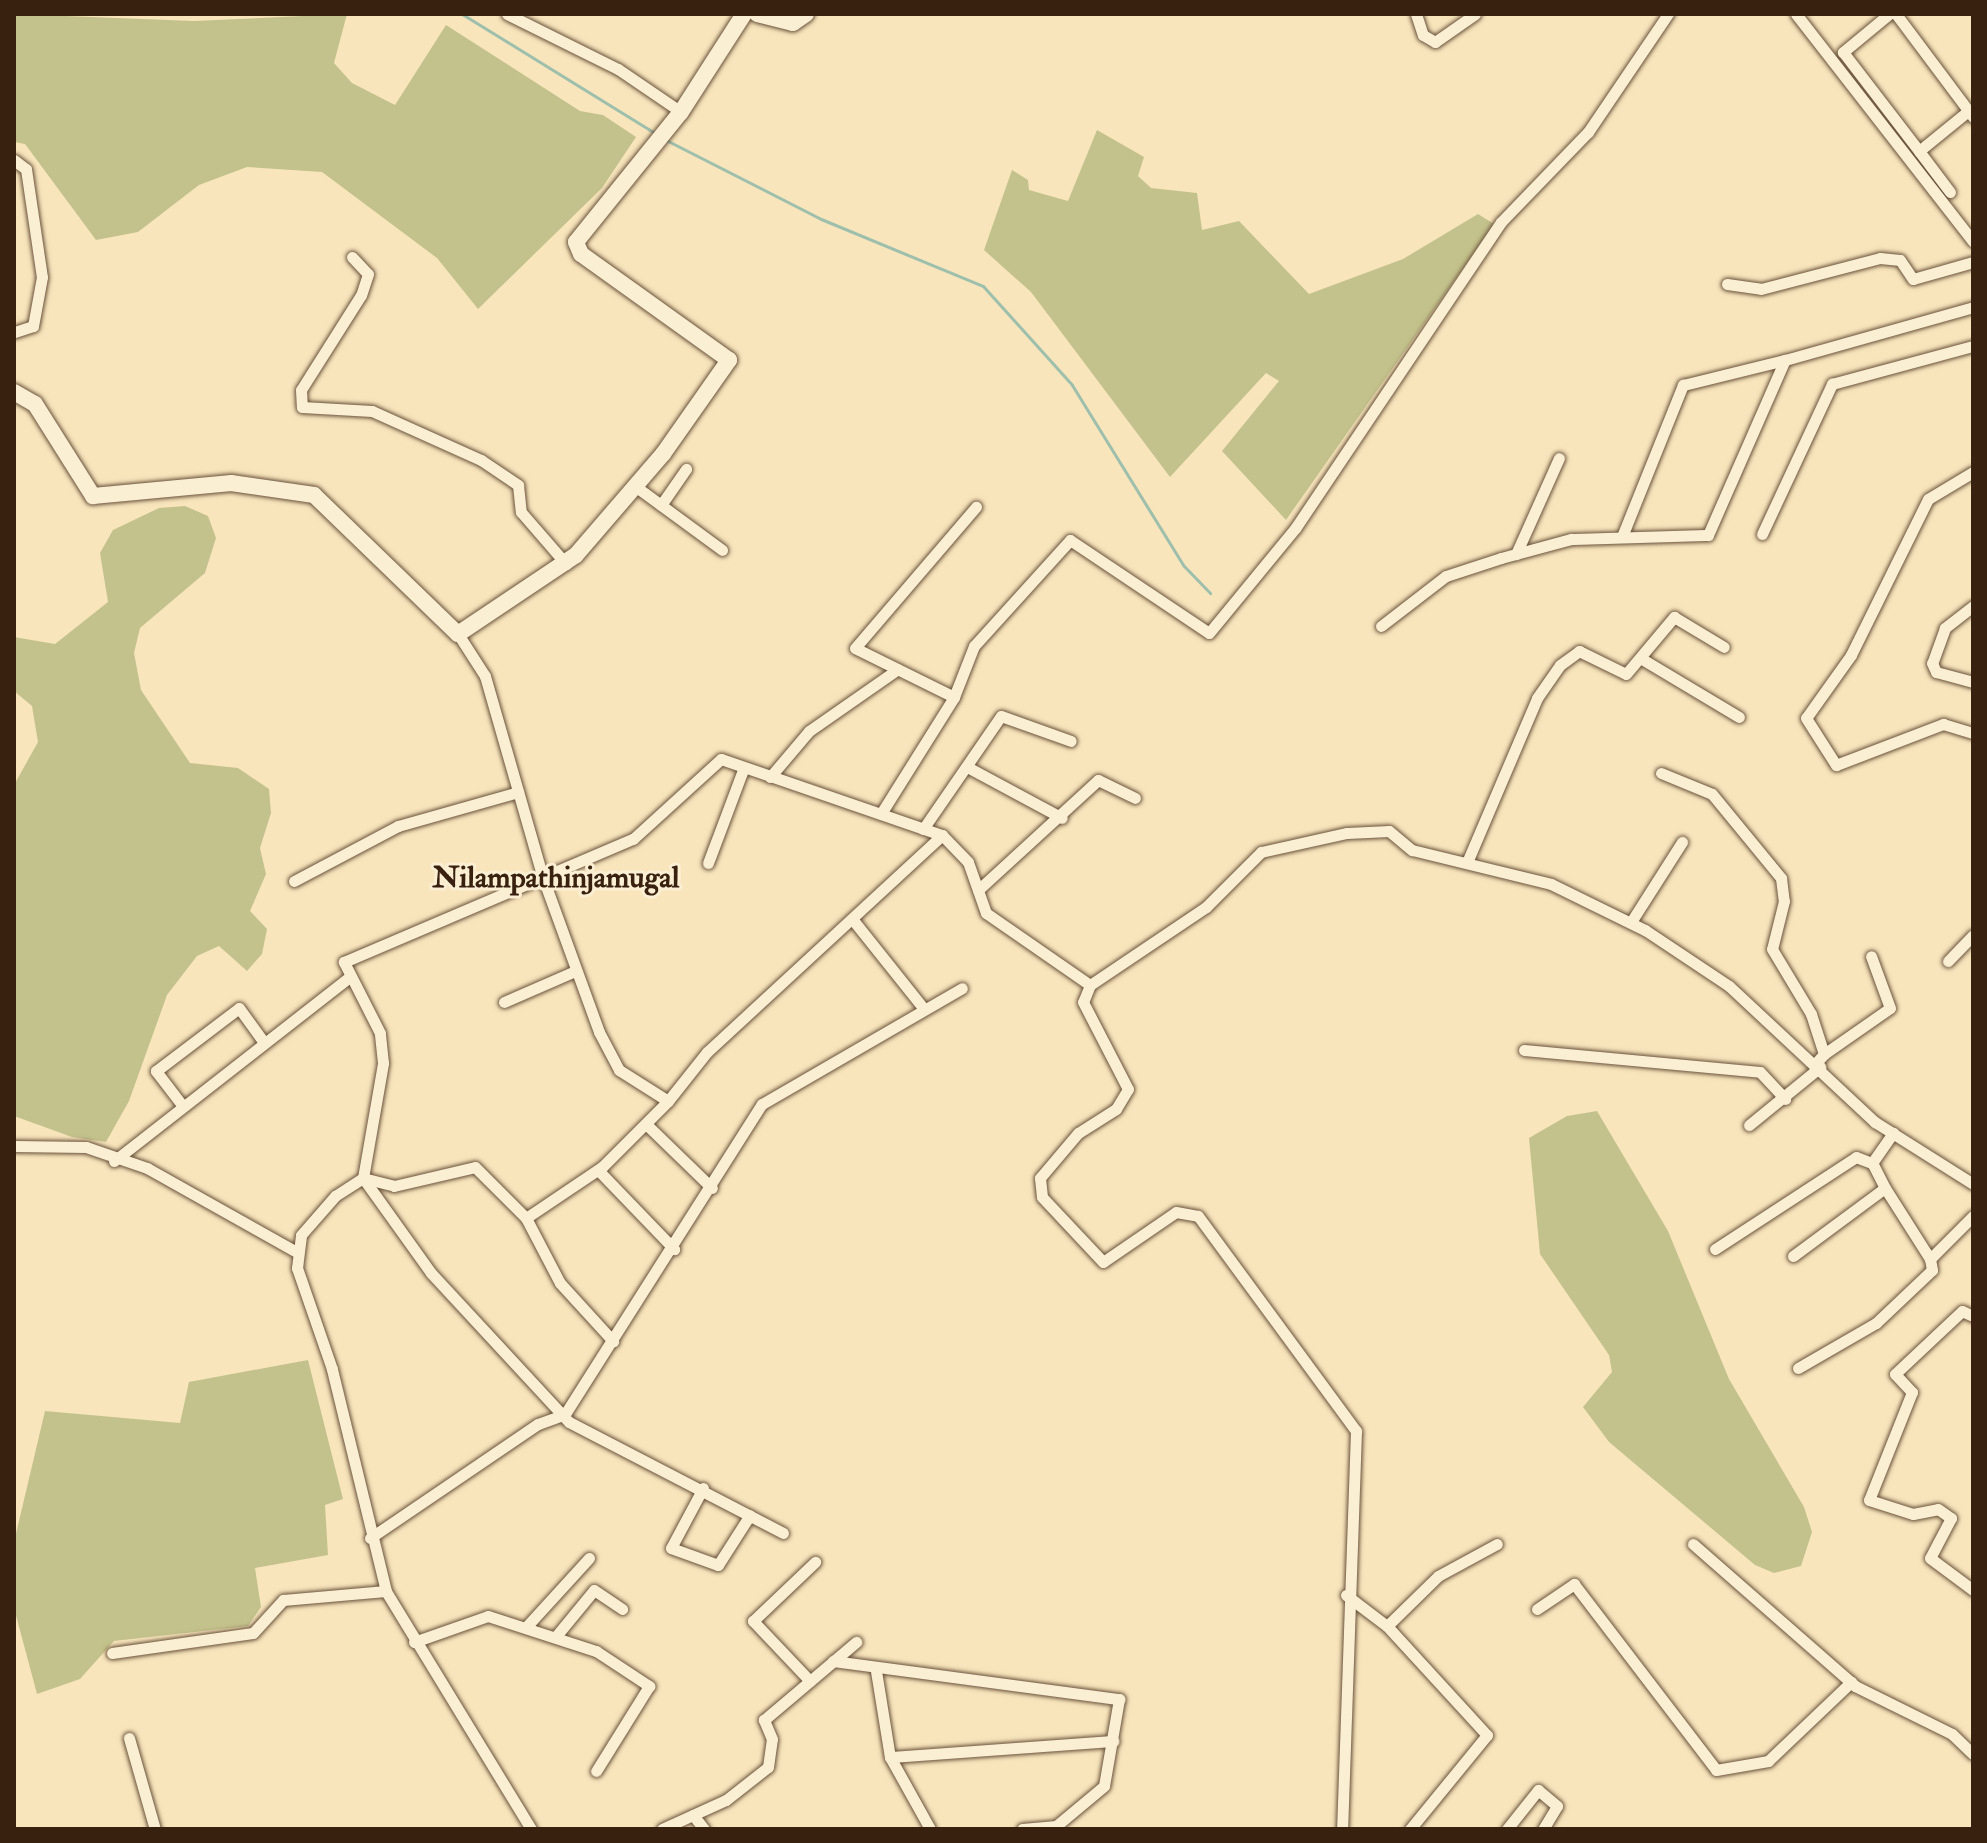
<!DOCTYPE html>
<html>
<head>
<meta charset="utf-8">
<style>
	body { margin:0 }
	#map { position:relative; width:1987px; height:1843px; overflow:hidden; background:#f8e5bc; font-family:"IM FELL Double Pica",serif }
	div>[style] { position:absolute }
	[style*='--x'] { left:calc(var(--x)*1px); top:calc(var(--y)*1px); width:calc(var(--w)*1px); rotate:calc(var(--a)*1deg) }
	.green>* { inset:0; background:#c4c28c }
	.stream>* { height:3px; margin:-1.5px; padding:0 1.5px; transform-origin:1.5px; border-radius:1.5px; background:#9ebfac }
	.roads { filter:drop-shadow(0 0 2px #69523b) drop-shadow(0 0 2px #69523b) }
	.street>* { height:11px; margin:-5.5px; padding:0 5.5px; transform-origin:5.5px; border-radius:5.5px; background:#faeed3 }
	.secondary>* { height:16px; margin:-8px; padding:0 8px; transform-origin:8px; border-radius:8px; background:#faeed3 }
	span { translate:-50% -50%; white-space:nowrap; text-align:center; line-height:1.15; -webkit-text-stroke:6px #faeed3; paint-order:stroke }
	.neighbourhood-label { font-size:30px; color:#392110; font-weight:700 }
	.frame { position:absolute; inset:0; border:16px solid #392110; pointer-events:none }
</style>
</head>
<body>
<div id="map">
	<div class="green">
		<i style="clip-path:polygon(14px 14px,194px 21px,347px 14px,334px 63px,352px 83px,395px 105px,446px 25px,580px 111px,603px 115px,636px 137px,602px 188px,478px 309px,437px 258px,322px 172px,247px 167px,199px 185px,138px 232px,96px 240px,25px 144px,14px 142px)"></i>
		<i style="clip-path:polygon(1097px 130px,1144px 157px,1138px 176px,1151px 188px,1197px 193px,1202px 230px,1239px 221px,1309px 294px,1403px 259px,1478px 214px,1494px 224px,1286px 520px,1222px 451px,1279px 381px,1266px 373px,1170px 477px,1031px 292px,984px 250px,1012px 170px,1028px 180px,1029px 190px,1068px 201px)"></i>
		<i style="clip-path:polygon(185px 506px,208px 516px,216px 538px,205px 573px,140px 628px,134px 653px,141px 690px,190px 763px,238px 768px,269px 789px,271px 813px,260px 848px,266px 874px,250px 911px,267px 929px,262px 954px,247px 971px,219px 946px,197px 956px,167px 995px,129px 1101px,106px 1142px,72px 1137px,14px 1116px,14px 785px,38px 742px,32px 706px,14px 691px,14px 637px,55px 644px,108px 602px,100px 553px,113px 530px,159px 508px)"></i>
		<i style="clip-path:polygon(1597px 1111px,1668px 1231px,1729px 1379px,1804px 1507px,1812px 1532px,1801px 1566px,1774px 1573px,1755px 1565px,1609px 1442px,1583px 1407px,1612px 1372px,1609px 1355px,1540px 1254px,1529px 1138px,1567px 1116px)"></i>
		<i style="clip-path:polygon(308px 1360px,343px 1499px,325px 1505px,328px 1555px,255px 1568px,261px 1607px,248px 1626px,114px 1641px,80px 1679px,37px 1694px,14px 1608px,14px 1542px,45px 1411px,180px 1423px,189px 1382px)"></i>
	</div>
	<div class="stream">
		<i style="--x:462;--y:14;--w:228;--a:31.7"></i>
		<i style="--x:666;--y:140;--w:174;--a:27"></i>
		<i style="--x:821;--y:219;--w:175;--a:22.5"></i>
		<i style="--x:983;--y:286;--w:133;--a:48"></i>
		<i style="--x:1072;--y:385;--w:211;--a:58.3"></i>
		<i style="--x:1183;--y:565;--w:39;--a:46"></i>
	</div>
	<div class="roads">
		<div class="street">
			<i style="--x:507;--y:14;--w:124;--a:26.4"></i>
			<i style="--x:618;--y:69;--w:76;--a:34.3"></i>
			<i style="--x:1416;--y:14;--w:22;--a:72"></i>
			<i style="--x:1423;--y:35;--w:14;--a:30"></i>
			<i style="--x:1435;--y:42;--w:49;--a:-35"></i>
			<i style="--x:1796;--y:14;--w:288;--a:52.1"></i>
			<i style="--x:1889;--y:14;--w:60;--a:140.4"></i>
			<i style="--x:1843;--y:52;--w:125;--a:52.5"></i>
			<i style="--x:1896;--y:14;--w:129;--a:53.2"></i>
			<i style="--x:14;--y:160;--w:15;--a:37"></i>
			<i style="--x:26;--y:169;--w:109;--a:81.6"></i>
			<i style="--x:42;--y:277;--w:50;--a:100.4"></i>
			<i style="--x:33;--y:326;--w:20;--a:162"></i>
			<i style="--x:1950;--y:192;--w:51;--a:-127.1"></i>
			<i style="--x:1919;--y:151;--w:63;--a:-39.2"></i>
			<i style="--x:352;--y:257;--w:23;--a:47"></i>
			<i style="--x:368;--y:274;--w:22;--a:108"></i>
			<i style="--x:361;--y:295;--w:112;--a:122.3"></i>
			<i style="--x:301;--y:390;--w:17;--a:87"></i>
			<i style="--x:302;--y:407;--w:70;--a:3.3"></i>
			<i style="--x:372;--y:411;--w:120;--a:24.2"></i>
			<i style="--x:481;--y:460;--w:45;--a:34"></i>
			<i style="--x:518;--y:485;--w:27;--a:84"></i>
			<i style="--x:521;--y:512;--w:69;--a:49.1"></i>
			<i style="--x:1727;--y:284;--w:34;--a:8"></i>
			<i style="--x:1761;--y:289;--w:123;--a:-14.6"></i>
			<i style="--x:1880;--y:258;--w:20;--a:6"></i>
			<i style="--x:1900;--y:260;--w:23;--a:56"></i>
			<i style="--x:1913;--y:279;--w:62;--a:-15.8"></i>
			<i style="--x:1973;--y:472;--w:52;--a:149"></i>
			<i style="--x:1928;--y:499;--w:174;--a:116.3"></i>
			<i style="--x:1851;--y:655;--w:77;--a:125.5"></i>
			<i style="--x:1806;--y:718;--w:56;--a:57.4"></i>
			<i style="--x:1836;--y:765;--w:115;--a:-21"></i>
			<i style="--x:1943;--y:724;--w:31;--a:17"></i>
			<i style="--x:635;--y:486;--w:108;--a:36.3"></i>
			<i style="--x:661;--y:505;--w:44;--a:-55.2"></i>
			<i style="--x:1623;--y:534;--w:161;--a:-68.1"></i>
			<i style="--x:1683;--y:385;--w:105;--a:-13.8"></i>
			<i style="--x:1762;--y:534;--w:166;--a:-65"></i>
			<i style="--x:1832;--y:384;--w:146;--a:-15.1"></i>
			<i style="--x:1516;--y:554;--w:105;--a:-65.9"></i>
			<i style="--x:1973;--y:606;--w:36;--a:142"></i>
			<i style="--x:1945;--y:628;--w:37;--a:110"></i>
			<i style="--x:1932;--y:663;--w:10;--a:66"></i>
			<i style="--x:1936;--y:672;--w:38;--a:15"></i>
			<i style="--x:1381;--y:626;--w:82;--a:-37.6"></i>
			<i style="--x:1446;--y:576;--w:58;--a:-18.1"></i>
			<i style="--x:1501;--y:558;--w:73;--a:-15.2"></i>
			<i style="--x:1571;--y:539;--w:137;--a:-1.7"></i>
			<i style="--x:1708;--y:535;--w:191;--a:-66.3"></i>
			<i style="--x:1785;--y:360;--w:195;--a:-15.7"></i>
			<i style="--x:458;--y:634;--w:50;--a:57.3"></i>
			<i style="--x:485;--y:676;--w:210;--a:74"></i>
			<i style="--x:543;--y:878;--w:164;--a:70"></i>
			<i style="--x:599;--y:1032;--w:43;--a:62.2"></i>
			<i style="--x:619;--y:1070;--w:58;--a:32.3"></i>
			<i style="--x:668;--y:1101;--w:63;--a:-51.5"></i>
			<i style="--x:707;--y:1052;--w:320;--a:-42.7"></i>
			<i style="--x:1642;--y:659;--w:113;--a:30.9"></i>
			<i style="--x:954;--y:697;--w:110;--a:-153.7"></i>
			<i style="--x:855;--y:648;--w:186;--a:-49.4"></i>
			<i style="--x:971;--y:769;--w:103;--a:28.3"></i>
			<i style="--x:1661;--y:773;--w:55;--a:22.4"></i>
			<i style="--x:1712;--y:794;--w:109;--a:50.6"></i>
			<i style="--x:1781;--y:878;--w:23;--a:83"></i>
			<i style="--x:1784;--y:901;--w:49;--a:104"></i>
			<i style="--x:1772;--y:949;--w:76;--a:59"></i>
			<i style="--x:1811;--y:1014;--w:42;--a:72"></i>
			<i style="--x:1824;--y:1054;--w:15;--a:132"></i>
			<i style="--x:770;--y:777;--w:60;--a:-49.7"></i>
			<i style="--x:809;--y:731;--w:108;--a:-34.9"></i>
			<i style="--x:882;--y:812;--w:136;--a:-57.9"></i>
			<i style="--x:954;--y:697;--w:55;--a:-68.6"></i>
			<i style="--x:974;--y:646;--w:143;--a:-47.8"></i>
			<i style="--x:1070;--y:540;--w:167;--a:33.8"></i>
			<i style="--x:1209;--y:633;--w:137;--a:-50.6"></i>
			<i style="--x:1296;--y:527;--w:367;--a:-56.1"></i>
			<i style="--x:1501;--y:222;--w:125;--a:-46"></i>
			<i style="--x:1588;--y:132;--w:143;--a:-55.9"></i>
			<i style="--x:923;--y:829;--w:137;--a:-55.4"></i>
			<i style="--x:1001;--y:716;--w:74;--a:19.7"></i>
			<i style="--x:1468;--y:860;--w:176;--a:-66.9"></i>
			<i style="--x:1537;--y:698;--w:40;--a:-55.1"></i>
			<i style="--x:1560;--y:665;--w:24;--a:-36"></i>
			<i style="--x:1579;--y:651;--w:52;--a:26.1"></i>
			<i style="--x:1626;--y:674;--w:75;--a:-49.9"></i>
			<i style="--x:1674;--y:617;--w:58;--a:31"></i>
			<i style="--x:708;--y:863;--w:99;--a:-69.4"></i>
			<i style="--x:294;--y:881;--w:118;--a:-27.9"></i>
			<i style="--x:398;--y:826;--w:125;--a:-15.8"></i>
			<i style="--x:978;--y:890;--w:163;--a:-42.5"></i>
			<i style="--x:1098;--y:780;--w:41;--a:25.9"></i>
			<i style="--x:853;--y:920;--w:114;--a:51.4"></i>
			<i style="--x:1631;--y:922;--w:95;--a:-57.5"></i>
			<i style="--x:1948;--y:961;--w:36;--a:-46"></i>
			<i style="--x:1090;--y:985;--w:18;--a:112"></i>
			<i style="--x:1083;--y:1002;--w:98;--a:62.7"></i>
			<i style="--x:1128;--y:1089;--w:23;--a:121"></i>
			<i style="--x:1116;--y:1109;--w:45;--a:147.7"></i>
			<i style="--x:1078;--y:1133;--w:59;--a:130.2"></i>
			<i style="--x:1040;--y:1178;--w:19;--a:84"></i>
			<i style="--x:1042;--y:1197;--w:89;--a:46.8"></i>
			<i style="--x:1103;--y:1262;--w:88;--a:-34.4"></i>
			<i style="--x:1176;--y:1212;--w:22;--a:10"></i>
			<i style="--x:1198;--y:1216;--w:267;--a:53.7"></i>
			<i style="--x:1356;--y:1431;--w:398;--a:92"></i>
			<i style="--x:504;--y:1002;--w:77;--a:-23.6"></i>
			<i style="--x:1524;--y:1050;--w:237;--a:5.3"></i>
			<i style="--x:1760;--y:1072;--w:37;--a:47"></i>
			<i style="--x:1824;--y:1054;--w:80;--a:-34.9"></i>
			<i style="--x:1890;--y:1008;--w:55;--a:-110.1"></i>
			<i style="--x:182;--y:1105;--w:43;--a:-127.4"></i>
			<i style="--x:156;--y:1071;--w:104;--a:-37.2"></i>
			<i style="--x:239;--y:1008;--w:41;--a:54"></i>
			<i style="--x:1749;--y:1125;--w:92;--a:-39.2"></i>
			<i style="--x:648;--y:1126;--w:89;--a:44.1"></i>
			<i style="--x:14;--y:1146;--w:72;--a:0.8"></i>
			<i style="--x:86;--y:1147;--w:65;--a:19"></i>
			<i style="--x:147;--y:1168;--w:170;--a:29.3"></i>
			<i style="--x:114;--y:1161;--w:297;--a:-38"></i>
			<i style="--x:598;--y:1170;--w:110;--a:46.1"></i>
			<i style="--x:363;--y:1178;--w:117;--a:54.4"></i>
			<i style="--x:431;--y:1273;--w:203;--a:47.2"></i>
			<i style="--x:569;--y:1422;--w:241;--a:27.4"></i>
			<i style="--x:363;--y:1178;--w:32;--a:14"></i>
			<i style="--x:394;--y:1186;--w:83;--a:-13.2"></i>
			<i style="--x:475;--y:1167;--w:72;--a:45"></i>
			<i style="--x:526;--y:1218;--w:92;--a:-33.9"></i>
			<i style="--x:602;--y:1167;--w:93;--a:-45"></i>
			<i style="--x:1885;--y:1188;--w:84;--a:57.6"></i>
			<i style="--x:526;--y:1218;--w:73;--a:62.4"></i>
			<i style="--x:560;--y:1283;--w:79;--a:47.6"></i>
			<i style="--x:1715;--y:1249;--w:168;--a:-33.1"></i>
			<i style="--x:1856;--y:1157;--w:17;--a:21"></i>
			<i style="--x:1793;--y:1256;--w:114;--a:-36.5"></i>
			<i style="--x:1885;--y:1188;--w:28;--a:-117"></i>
			<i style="--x:1872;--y:1163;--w:37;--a:-55"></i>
			<i style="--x:1973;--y:1316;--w:12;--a:-156"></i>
			<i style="--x:1962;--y:1311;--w:92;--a:136.8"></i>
			<i style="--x:1895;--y:1374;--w:25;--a:47"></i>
			<i style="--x:1912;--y:1392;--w:116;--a:111.7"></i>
			<i style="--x:1869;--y:1500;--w:46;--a:17.7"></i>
			<i style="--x:1913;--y:1514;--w:25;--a:-11"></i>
			<i style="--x:1938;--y:1509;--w:16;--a:35"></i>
			<i style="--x:1951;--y:1518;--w:45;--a:117.7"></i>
			<i style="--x:1930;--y:1558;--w:54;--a:36.7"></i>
			<i style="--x:1798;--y:1368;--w:90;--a:-30"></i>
			<i style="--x:1876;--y:1323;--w:77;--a:-43.4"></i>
			<i style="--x:1932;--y:1270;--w:11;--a:-100"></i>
			<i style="--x:1930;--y:1259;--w:61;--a:-45"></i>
			<i style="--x:703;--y:1488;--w:68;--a:118.1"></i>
			<i style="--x:671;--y:1548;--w:50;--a:19.9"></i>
			<i style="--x:718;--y:1565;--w:59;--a:-57.4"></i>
			<i style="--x:370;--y:1538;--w:203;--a:-34.2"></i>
			<i style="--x:538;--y:1424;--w:29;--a:-20"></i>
			<i style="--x:565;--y:1414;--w:367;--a:-57.6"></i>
			<i style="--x:762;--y:1104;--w:231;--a:-30.1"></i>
			<i style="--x:1693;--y:1544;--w:215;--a:41.2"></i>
			<i style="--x:1855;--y:1686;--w:108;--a:26.3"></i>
			<i style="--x:1952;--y:1734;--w:29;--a:44"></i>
			<i style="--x:1346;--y:1595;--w:51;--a:37.1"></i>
			<i style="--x:1387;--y:1626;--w:148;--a:47.5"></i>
			<i style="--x:1487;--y:1735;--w:122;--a:129.3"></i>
			<i style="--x:1537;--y:1609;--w:45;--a:-34"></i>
			<i style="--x:1574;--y:1584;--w:234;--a:52.6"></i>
			<i style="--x:1716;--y:1770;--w:53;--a:-9.8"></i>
			<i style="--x:1768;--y:1761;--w:115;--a:-43.6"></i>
			<i style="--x:527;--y:1626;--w:92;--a:-47.6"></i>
			<i style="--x:1387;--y:1626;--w:71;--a:-44.4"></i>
			<i style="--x:1438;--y:1576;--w:67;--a:-28.5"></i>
			<i style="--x:557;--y:1635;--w:58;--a:-50.6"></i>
			<i style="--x:594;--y:1590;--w:34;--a:34"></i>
			<i style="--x:414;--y:1642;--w:78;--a:-19.4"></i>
			<i style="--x:488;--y:1616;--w:114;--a:18"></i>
			<i style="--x:596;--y:1651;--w:64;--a:33.4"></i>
			<i style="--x:649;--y:1686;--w:100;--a:121.9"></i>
			<i style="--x:112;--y:1653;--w:142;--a:-8.1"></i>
			<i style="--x:253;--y:1633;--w:45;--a:-47.7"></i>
			<i style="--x:283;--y:1600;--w:103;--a:-5"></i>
			<i style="--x:833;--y:1661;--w:289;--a:7.6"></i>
			<i style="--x:1119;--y:1699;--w:88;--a:99.8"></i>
			<i style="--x:1104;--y:1786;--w:62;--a:140.2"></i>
			<i style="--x:1056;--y:1826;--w:34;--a:175"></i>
			<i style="--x:876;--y:1671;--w:87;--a:80.8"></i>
			<i style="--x:890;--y:1757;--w:82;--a:60.9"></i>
			<i style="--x:810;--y:1681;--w:83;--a:-133.5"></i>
			<i style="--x:753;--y:1621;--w:86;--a:-43.6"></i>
			<i style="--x:129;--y:1738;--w:95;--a:74.1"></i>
			<i style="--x:890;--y:1757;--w:224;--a:-4.1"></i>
			<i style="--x:693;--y:1815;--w:18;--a:52"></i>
			<i style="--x:531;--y:1829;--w:279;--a:-121.4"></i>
			<i style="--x:386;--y:1591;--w:228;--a:-103.7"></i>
			<i style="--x:332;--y:1369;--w:107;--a:-109.1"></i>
			<i style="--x:297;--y:1268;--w:33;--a:-83"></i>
			<i style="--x:301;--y:1235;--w:52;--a:-48.9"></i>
			<i style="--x:335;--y:1196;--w:33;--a:-33"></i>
			<i style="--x:363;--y:1178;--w:117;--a:-80.1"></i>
			<i style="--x:383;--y:1063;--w:30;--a:-96"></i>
			<i style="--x:380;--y:1033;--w:80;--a:-116.9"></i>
			<i style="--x:344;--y:962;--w:314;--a:-23.1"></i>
			<i style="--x:633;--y:839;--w:119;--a:-42.3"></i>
			<i style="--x:721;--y:759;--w:234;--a:19"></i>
			<i style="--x:942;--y:835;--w:37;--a:46"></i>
			<i style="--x:968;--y:862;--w:54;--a:70.6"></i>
			<i style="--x:986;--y:913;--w:126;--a:34.7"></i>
			<i style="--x:1090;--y:985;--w:140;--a:-33.9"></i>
			<i style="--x:1206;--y:907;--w:78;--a:-45"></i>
			<i style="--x:1261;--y:852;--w:88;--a:-12.5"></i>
			<i style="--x:1347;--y:833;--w:42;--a:-2.7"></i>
			<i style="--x:1389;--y:831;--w:30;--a:40"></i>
			<i style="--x:1412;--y:850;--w:143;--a:13.7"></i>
			<i style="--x:1551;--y:884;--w:105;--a:26.1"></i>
			<i style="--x:1645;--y:930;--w:101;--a:33.7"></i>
			<i style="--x:1729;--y:986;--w:200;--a:43"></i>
			<i style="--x:1875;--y:1122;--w:116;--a:32.3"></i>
			<i style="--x:662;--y:1829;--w:70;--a:-24.4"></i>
			<i style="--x:726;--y:1800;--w:53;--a:-38.2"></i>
			<i style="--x:768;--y:1767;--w:28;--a:-82"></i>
			<i style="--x:772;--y:1739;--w:21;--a:-113"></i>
			<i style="--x:764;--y:1720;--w:121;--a:-40.3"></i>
			<i style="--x:1507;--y:1829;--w:50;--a:-51.5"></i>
			<i style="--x:1538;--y:1790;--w:25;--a:40"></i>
			<i style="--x:1557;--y:1806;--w:27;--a:121"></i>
		</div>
		<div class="secondary">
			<i style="--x:757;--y:14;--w:37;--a:14"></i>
			<i style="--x:793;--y:23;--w:16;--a:-35"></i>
			<i style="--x:14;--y:392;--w:24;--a:30"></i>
			<i style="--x:35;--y:404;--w:109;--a:57.8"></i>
			<i style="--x:93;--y:496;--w:139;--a:-5.4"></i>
			<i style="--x:231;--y:483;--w:84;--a:8.2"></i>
			<i style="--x:314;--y:495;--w:200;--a:44"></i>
			<i style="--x:458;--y:634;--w:142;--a:-33.8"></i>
			<i style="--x:576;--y:555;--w:133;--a:-49.3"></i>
			<i style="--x:663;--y:454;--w:115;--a:-54.9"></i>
			<i style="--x:729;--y:360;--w:182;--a:-144.4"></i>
			<i style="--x:581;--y:254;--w:13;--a:-113"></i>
			<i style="--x:576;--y:242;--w:167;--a:-51.1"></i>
			<i style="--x:681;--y:112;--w:117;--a:-57.3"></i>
		</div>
	</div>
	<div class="neighbourhood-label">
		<span style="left:556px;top:878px">Nilampathinjamugal</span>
	</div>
	<div class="frame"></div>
</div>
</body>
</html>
